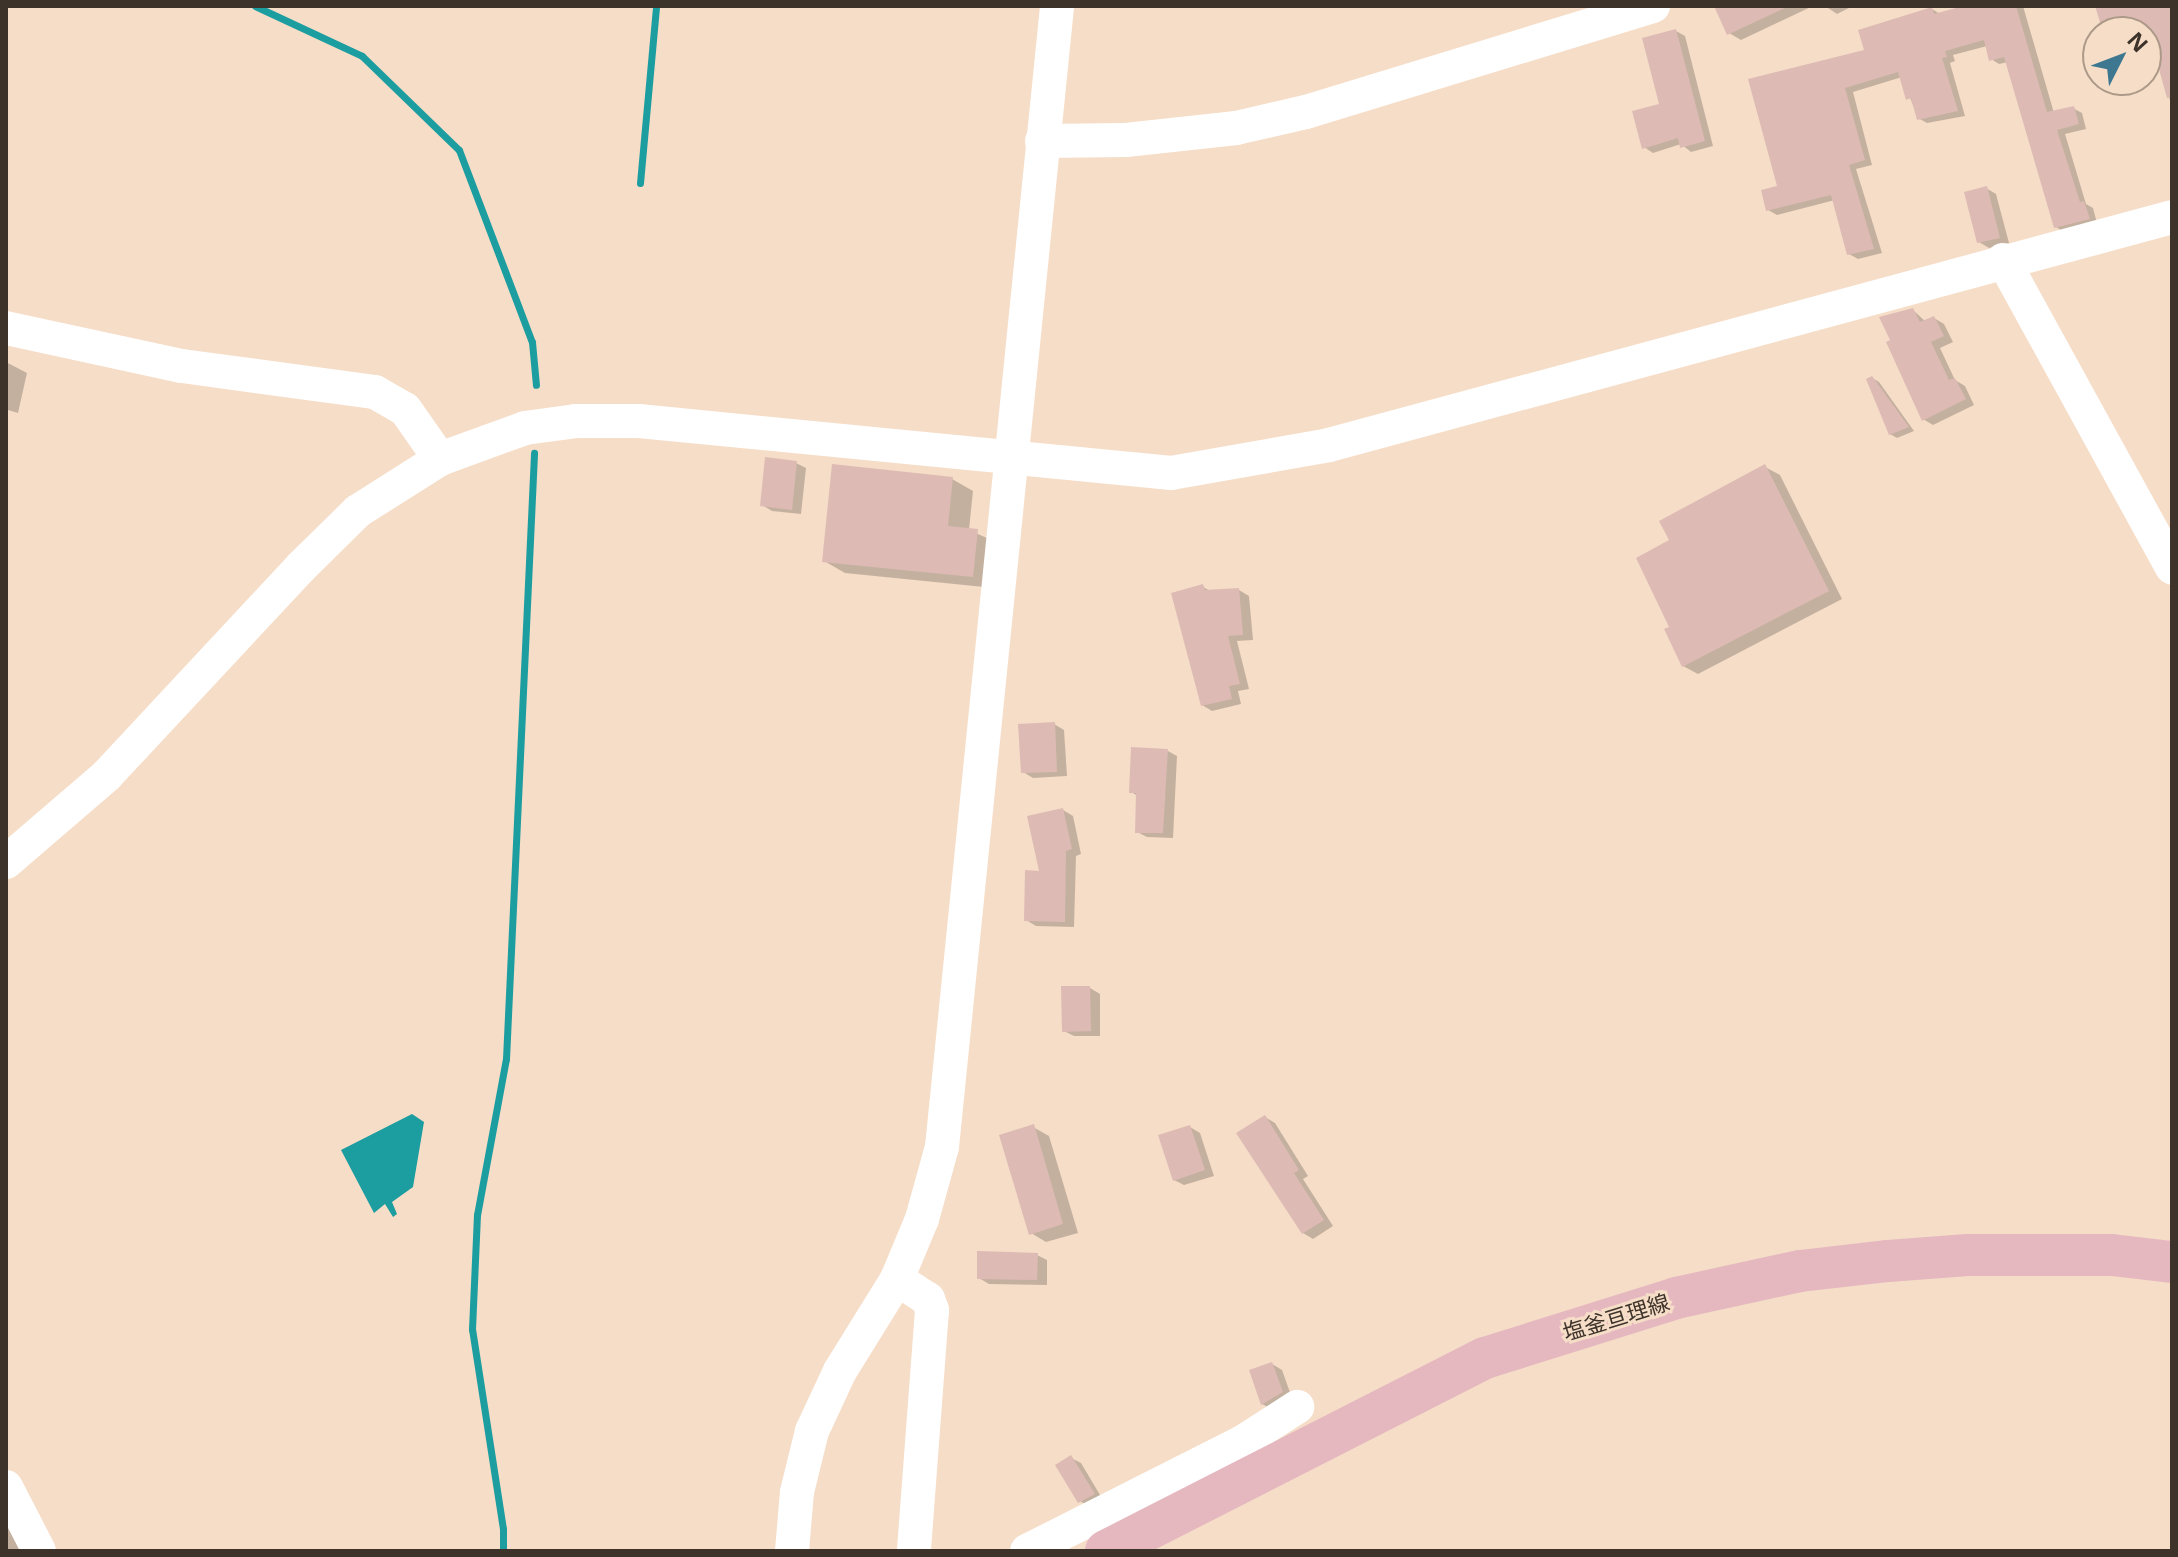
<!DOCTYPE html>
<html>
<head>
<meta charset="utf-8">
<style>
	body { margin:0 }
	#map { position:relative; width:2178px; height:1557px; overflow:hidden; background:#f6ddc7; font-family:"Noto Sans","Noto Sans JP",sans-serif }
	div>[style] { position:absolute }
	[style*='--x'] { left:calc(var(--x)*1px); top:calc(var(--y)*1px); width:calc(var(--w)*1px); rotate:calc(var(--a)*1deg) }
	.water>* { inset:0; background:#1c9da0 }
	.shadow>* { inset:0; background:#0003 }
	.stream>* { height:7px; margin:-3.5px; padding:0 3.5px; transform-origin:3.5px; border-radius:3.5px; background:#1c9da0 }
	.building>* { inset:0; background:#ddbbb4 }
	.minor>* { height:34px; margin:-17px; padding:0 17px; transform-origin:17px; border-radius:17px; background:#fff }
	.major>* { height:42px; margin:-21px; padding:0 21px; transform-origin:21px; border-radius:21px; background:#e5b8c0 }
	span { translate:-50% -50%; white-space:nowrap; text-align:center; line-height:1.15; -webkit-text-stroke:6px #f6ddc7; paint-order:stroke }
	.street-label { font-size:22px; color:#3d332a }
	.frame { position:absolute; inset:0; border:8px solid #3d332a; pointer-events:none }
	.north { position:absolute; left:2082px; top:16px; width:80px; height:80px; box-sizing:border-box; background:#f6ddc7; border:2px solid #ac9988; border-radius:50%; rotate:48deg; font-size:22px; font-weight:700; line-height:32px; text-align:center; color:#3d332a }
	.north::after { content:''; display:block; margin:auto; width:28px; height:36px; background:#3d7890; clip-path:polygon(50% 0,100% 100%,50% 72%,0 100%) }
</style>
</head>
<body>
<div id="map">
	<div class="water">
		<i style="clip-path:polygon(412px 1114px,424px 1122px,413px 1187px,392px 1202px,397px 1214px,393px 1217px,385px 1204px,374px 1213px,341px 1150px)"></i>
	</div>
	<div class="shadow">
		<i style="clip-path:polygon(1716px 6px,1813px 6px,1741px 40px,1729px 33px)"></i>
		<i style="clip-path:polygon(1825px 6px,1853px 6px,1837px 14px)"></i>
		<i style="clip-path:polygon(1970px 6px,2023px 6px,2054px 113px,2073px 108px,2082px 113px,2086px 129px,2065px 134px,2086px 204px,2093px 208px,2097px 223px,2064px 232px,2056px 227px,2008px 62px,1999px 64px,1991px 59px,1987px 46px,1953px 55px,1955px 61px,1950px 63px,1965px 116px,1927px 123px,1918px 118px,1902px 77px,1853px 92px,1872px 165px,1856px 169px,1882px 253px,1858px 259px,1849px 254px,1835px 200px,1777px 215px,1768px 210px,1866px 51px,1932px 9px,1940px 14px)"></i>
		<i style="clip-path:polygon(2097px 6px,2172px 6px,2172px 107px,2159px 64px,2146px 68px,2146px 32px,2104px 32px)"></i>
		<i style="clip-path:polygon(1676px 31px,1685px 36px,1713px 146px,1691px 152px,1681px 144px,1653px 153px,1644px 147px,1661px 105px)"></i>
		<i style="clip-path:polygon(1986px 188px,1996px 194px,2009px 243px,1989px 248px,1979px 242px)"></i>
		<i style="clip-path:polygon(1913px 310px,1926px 322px,1934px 318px,1944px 324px,1953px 342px,1940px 348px,1955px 380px,1965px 386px,1974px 405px,1933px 425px,1923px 419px)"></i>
		<i style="clip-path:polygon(6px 362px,27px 373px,18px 413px,8px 410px,6px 418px)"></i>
		<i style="clip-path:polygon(1872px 378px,1879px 382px,1914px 431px,1897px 438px,1890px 434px)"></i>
		<i style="clip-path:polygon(796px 463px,806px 468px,801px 514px,772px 511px,762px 505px)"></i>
		<i style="clip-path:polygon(1765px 467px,1780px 475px,1842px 599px,1698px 674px,1683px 666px,1672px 628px,1672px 541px)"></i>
		<i style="clip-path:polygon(952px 479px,973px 491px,969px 530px,998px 543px,994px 588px,845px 573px,824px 561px)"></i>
		<i style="clip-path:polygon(1203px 587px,1212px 592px,1239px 590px,1249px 596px,1253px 640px,1237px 641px,1249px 689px,1238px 691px,1241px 704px,1212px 711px,1202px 705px)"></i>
		<i style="clip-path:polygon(1054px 724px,1064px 730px,1067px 776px,1033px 778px,1023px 772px)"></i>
		<i style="clip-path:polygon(1168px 751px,1177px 756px,1173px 838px,1147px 837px,1137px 832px,1138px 796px,1131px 792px)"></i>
		<i style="clip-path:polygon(1063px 810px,1073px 816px,1081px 854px,1076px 856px,1074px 927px,1036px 926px,1026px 920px)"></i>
		<i style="clip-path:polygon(1090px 988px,1100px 994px,1100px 1036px,1074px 1036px,1064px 1031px)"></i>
		<i style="clip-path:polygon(1265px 1117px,1275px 1123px,1308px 1176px,1303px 1179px,1333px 1226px,1313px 1239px,1303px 1233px)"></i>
		<i style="clip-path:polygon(1033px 1127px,1049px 1136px,1078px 1233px,1046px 1242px,1031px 1233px)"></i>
		<i style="clip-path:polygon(1190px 1127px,1200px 1133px,1214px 1176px,1184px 1185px,1174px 1180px)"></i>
		<i style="clip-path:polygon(1037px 1255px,1047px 1260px,1047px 1285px,989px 1284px,979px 1278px)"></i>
		<i style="clip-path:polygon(1272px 1364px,1282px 1370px,1292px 1398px,1272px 1409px,1262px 1404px)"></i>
		<i style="clip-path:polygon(1071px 1458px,1081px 1463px,1103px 1500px,1090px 1507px,1080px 1501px)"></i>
		<i style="clip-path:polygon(6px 1523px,21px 1551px,6px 1551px)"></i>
	</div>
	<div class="stream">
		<i style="--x:255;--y:6;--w:118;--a:25"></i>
		<i style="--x:362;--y:56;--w:135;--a:44.1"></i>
		<i style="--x:459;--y:150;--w:205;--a:69.2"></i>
		<i style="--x:532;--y:342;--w:43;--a:84.7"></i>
		<i style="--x:640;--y:183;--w:178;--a:-84.8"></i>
		<i style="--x:503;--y:1551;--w:22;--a:-90"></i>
		<i style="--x:503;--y:1529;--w:202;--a:-98.8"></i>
		<i style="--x:472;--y:1329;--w:114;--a:-87.5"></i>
		<i style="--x:477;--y:1215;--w:159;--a:-79.5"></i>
		<i style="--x:506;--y:1059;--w:607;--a:-87.35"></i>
	</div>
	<div class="building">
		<i style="clip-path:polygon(1714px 6px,1789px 6px,1727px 35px)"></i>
		<i style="clip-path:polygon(1963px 6px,2016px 6px,2047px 112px,2074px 106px,2079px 124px,2057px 130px,2080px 202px,2084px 201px,2090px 219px,2054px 228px,2004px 57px,1989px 61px,1984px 40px,1945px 51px,1947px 57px,1942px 58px,1958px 111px,1917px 120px,1911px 98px,1906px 100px,1898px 72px,1845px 88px,1865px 160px,1849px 165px,1874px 249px,1847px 255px,1831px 195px,1766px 211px,1761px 190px,1777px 186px,1748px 79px,1864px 50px,1858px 30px,1932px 7px,1934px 14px)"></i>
		<i style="clip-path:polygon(2095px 6px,2172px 6px,2172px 97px,2167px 98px,2157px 62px,2146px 65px,2146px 32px,2103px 32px)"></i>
		<i style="clip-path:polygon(1676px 29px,1705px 141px,1680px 148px,1678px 138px,1642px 149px,1632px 111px,1659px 104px,1642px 38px)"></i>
		<i style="clip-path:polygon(1987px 186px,2000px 238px,1977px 243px,1964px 192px)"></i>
		<i style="clip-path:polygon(1913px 308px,1920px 322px,1934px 316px,1944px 336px,1931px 342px,1949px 380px,1955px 378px,1966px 399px,1922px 421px,1886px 342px,1890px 340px,1879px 317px)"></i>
		<i style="clip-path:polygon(1872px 376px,1909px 427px,1889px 435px,1866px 379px)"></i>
		<i style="clip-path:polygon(765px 457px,797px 461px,792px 510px,760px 506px)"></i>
		<i style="clip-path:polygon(832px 464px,953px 477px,948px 526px,978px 529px,973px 577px,822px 562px)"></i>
		<i style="clip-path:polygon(1765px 464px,1829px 591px,1682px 667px,1664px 629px,1669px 627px,1636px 558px,1669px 540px,1659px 521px)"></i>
		<i style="clip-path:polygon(1203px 584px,1205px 590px,1239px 588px,1243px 635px,1228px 636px,1240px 684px,1229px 686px,1232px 699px,1201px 706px,1171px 593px)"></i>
		<i style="clip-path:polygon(1055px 722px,1057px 772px,1021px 773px,1018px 724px)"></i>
		<i style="clip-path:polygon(1131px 747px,1168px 749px,1163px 833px,1135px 833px,1136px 793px,1129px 793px)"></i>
		<i style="clip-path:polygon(1063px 808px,1072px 849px,1066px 851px,1065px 922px,1024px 921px,1025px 870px,1039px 871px,1027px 816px)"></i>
		<i style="clip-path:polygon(1061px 986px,1090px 986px,1091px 1031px,1062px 1032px)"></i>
		<i style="clip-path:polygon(1265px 1115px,1299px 1170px,1294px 1173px,1324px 1220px,1302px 1234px,1236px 1133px)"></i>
		<i style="clip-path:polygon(1034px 1124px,1063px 1224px,1029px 1235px,999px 1135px)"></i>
		<i style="clip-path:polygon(1190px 1125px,1205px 1170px,1173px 1181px,1158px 1135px)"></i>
		<i style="clip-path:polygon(977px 1251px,1038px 1253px,1037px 1280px,977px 1279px)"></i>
		<i style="clip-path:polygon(1272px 1362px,1283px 1392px,1261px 1405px,1249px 1370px)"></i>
		<i style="clip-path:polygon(1071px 1455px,1095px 1494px,1078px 1503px,1055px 1465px)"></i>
	</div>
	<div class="minor">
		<i style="--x:1042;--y:141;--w:84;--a:-0.7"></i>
		<i style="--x:1126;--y:140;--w:111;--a:-6.2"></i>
		<i style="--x:1236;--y:128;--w:72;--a:-12.9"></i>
		<i style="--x:1306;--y:112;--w:363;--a:-17"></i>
		<i style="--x:2003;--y:260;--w:351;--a:61.2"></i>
		<i style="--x:6;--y:328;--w:180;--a:12.2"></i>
		<i style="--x:182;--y:366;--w:195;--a:7.7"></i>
		<i style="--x:375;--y:392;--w:34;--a:30"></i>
		<i style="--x:405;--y:409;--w:61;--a:55"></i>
		<i style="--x:6;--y:862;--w:133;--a:-40.7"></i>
		<i style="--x:107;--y:775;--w:284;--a:-47"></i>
		<i style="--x:301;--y:567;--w:80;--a:-44.5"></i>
		<i style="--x:358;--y:511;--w:97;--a:-32.4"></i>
		<i style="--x:440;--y:459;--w:90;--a:-20"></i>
		<i style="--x:525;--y:428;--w:51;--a:-7.8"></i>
		<i style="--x:576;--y:421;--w:63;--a:0"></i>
		<i style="--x:639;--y:421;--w:535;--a:5.58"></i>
		<i style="--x:1171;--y:473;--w:160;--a:-10"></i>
		<i style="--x:1329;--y:445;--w:873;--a:-15.13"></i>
		<i style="--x:897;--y:1279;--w:37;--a:33"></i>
		<i style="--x:928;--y:1299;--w:12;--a:70"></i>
		<i style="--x:932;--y:1310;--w:242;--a:94.3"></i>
		<i style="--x:6;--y:1487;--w:72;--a:62.7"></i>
		<i style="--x:792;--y:1551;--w:59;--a:-85.2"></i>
		<i style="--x:797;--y:1492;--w:63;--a:-76.2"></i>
		<i style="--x:812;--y:1431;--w:66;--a:-65"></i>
		<i style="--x:840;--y:1371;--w:108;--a:-58.2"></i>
		<i style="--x:897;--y:1279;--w:65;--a:-67.4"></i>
		<i style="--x:922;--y:1219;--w:75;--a:-74.5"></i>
		<i style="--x:942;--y:1147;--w:1147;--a:-84.24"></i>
		<i style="--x:1027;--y:1551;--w:240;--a:-26.8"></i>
		<i style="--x:1241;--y:1443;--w:67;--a:-32.7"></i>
	</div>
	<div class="major">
		<i style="--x:1106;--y:1551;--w:425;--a:-27"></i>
		<i style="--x:1485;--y:1358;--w:200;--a:-17.4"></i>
		<i style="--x:1676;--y:1298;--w:127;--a:-12.3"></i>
		<i style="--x:1800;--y:1271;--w:89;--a:-6.5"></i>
		<i style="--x:1888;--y:1261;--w:80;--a:-4.3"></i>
		<i style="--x:1968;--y:1255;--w:144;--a:0"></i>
		<i style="--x:2112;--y:1255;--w:60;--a:6.7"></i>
	</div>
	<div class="street-label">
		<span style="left:1616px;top:1317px;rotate:-17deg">塩釜亘理線</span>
	</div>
	<div class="frame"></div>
	<div class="north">N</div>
</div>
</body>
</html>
